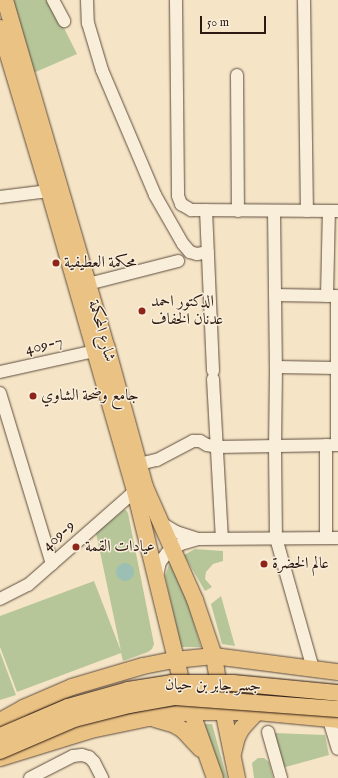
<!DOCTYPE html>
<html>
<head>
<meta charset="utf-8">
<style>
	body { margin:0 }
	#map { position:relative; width:338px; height:778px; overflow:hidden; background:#f5e5c6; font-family:"IM FELL English",Amiri,serif }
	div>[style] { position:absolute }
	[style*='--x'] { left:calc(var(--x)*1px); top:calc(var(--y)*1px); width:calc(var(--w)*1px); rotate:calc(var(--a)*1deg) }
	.green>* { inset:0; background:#b6c699 }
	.water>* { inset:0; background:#9cbfb3 }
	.round { border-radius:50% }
	.roads { filter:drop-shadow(0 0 1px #5f4c3e) drop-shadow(0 0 1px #5f4c3e) }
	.minor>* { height:12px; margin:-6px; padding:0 6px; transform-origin:6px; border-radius:6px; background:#f8eeda }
	.major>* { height:16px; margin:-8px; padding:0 8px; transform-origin:8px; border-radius:8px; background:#eac283 }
	.bridges { filter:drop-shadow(0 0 1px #2d1911) drop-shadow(0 0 1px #2d1911) }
	.major-bridge>* { height:16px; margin:-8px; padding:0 8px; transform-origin:8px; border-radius:8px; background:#eac283 }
	.dots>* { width:11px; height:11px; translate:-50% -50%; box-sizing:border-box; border:2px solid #f8eeda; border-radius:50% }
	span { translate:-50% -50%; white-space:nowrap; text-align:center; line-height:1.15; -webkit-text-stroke:3px #f8eeda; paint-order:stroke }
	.poi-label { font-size:16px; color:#2d1911 }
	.left { translate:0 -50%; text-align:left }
	.street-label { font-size:16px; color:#2d1911 }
	.scale { position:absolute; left:200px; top:16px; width:66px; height:18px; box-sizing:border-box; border:2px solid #2d1911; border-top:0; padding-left:5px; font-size:12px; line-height:14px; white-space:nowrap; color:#2d1911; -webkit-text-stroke:3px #f8eeda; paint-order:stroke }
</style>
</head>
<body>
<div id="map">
	<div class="green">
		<i style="clip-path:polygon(8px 0,50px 0,77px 54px,31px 74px)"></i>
		<i style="clip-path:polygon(124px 510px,126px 510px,128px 513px,154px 644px,152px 649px,148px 652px,123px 661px,121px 653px,17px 692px,0 647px,0 616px,94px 581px,121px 651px,96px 533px)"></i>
		<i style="clip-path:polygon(195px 549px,223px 551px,223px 561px,213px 564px,206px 572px,205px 579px,212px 587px,205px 591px,184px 555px)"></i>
		<i style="clip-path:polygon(170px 562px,188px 604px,201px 647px,181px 647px,165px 576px)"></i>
		<i style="clip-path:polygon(221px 596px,235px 646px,222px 644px,211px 604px)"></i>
		<i style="clip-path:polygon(0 652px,16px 695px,0 700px)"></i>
		<i style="clip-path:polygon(202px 724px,212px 724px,227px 778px,220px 778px)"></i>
		<i style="clip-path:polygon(274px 733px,325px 735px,329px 755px,282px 768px)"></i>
		<i style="clip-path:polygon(258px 758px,264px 758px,269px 762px,273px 778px,254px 778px,252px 763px)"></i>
	</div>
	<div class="water">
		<i class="round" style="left:116px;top:563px;width:18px;height:18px"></i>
	</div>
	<div class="roads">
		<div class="minor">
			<i style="--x:53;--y:0;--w:24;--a:62"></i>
			<i style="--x:87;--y:0;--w:23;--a:88"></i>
			<i style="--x:88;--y:23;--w:49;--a:73.4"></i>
			<i style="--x:102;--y:70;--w:136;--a:67"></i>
			<i style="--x:155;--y:195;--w:56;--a:60.3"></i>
			<i style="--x:183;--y:244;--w:11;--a:49"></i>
			<i style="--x:190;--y:252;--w:7;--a:16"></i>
			<i style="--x:197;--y:254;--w:11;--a:-10"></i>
			<i style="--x:176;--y:0;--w:196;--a:89.4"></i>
			<i style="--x:178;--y:196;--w:9;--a:69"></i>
			<i style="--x:181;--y:204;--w:12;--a:31"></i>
			<i style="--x:191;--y:210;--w:147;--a:0.4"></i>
			<i style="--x:304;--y:0;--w:211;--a:89.2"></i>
			<i style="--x:237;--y:75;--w:136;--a:89.6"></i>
			<i style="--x:0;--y:197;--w:49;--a:-7"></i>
			<i style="--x:206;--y:210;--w:161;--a:87.5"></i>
			<i style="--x:274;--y:211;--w:156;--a:89.3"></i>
			<i style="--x:276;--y:367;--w:79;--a:90.7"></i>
			<i style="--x:275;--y:446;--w:92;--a:89.4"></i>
			<i style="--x:276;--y:538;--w:136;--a:74.2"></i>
			<i style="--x:88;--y:284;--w:93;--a:-14.3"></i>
			<i style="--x:275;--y:295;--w:60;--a:1"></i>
			<i style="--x:327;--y:296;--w:85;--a:-88.7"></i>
			<i style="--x:337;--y:296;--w:149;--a:90"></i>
			<i style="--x:276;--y:367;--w:61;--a:0.9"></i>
			<i style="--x:0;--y:372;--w:97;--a:-12.5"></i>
			<i style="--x:213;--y:379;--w:159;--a:86.8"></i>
			<i style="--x:0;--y:393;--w:179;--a:73.1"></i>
			<i style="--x:326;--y:445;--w:93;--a:90"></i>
			<i style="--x:139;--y:464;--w:18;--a:-13"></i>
			<i style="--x:157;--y:460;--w:41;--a:-27.8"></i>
			<i style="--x:193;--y:441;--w:7;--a:0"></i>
			<i style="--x:200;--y:441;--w:8;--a:30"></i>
			<i style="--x:207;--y:445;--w:10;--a:11"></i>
			<i style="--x:217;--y:447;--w:121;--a:-0.9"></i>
			<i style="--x:161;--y:523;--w:17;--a:31"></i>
			<i style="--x:176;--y:532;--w:22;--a:18"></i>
			<i style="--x:157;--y:576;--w:14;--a:-78"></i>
			<i style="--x:160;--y:562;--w:11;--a:-52"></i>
			<i style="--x:167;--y:553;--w:17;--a:-33"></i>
			<i style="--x:181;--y:544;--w:18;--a:-16"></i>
			<i style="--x:198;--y:539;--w:140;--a:-0.4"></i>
			<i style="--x:0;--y:599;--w:31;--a:-27"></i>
			<i style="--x:28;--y:585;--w:142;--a:-41.3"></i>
			<i style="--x:329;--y:720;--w:30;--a:73"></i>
			<i style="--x:268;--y:732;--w:48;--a:74.2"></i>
			<i style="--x:30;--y:778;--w:48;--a:-27.1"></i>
			<i style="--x:73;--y:756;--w:9;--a:-6"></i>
			<i style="--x:82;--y:755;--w:7;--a:16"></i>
			<i style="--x:89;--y:757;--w:7;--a:45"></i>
			<i style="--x:94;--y:762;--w:18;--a:63"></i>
		</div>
		<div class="major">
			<i style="--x:5;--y:0;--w:363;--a:73.7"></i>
			<i style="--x:107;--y:348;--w:144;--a:74.7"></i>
			<i style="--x:145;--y:487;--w:124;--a:66.1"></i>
			<i style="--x:195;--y:600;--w:59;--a:71.3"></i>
			<i style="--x:214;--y:656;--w:20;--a:81"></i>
			<i style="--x:0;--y:28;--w:170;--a:73.3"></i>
			<i style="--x:49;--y:191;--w:312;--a:74"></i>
			<i style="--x:135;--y:491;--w:190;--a:76.3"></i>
			<i style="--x:189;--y:705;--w:77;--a:70.4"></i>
			<i style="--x:222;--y:705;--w:75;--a:78.4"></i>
			<i style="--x:155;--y:719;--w:19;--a:16"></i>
			<i style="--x:173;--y:724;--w:12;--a:31"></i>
			<i style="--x:183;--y:730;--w:26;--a:47"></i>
			<i style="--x:0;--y:721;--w:26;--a:-29"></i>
			<i style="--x:23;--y:708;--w:53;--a:-23.2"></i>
			<i style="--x:72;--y:687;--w:74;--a:-16.5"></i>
			<i style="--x:143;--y:666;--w:33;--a:-11"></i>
			<i style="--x:175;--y:660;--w:39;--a:-6"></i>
			<i style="--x:214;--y:656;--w:125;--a:7.4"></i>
			<i style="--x:233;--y:753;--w:16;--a:-76"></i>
			<i style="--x:237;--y:737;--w:10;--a:-61"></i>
			<i style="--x:242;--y:728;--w:22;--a:-47"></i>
			<i style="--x:0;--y:758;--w:95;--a:-17.1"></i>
			<i style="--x:91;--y:730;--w:59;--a:-11.7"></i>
			<i style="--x:149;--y:718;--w:42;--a:-8.1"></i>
			<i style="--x:191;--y:712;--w:66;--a:0"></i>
			<i style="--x:257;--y:712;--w:81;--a:5.6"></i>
		</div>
	</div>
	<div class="bridges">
		<div class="major-bridge">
			<i style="--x:0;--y:736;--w:74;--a:-23.1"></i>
			<i style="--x:68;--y:707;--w:62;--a:-15.8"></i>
			<i style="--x:128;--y:690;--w:45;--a:-9"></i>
			<i style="--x:172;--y:683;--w:61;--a:0"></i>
			<i style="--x:233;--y:683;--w:105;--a:5.4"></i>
			<i style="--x:0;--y:751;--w:81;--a:-23.4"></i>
			<i style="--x:74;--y:719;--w:57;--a:-14.3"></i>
			<i style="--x:129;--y:705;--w:47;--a:-9.9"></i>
			<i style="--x:175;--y:697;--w:163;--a:4.2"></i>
		</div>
	</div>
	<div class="dots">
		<i style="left:56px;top:263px;background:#8f2418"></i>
		<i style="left:142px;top:311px;background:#8f2418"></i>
		<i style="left:33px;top:396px;background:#8f2418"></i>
		<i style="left:76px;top:547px;background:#8f2418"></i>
		<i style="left:264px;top:564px;background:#8f2418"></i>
	</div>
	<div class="poi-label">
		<span class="left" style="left:64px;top:263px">محكمة العطيفية</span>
		<span class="left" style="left:151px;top:311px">الدكتور احمد<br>عدنان الخفاف</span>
		<span class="left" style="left:41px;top:396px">جامع وضحة الشاوي</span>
		<span class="left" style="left:85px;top:547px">عيادات القمة</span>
		<span class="left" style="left:272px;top:564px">عالم الخضرة</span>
	</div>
	<div class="street-label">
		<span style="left:101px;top:331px;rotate:74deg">شارع المحكمة</span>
		<span style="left:44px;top:346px;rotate:-13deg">409-7</span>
		<span style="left:59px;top:536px;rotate:-41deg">409-9</span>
		<span style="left:213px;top:686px;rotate:1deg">جسر جابر بن حيان</span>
	</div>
	<div class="scale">50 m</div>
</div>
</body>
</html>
